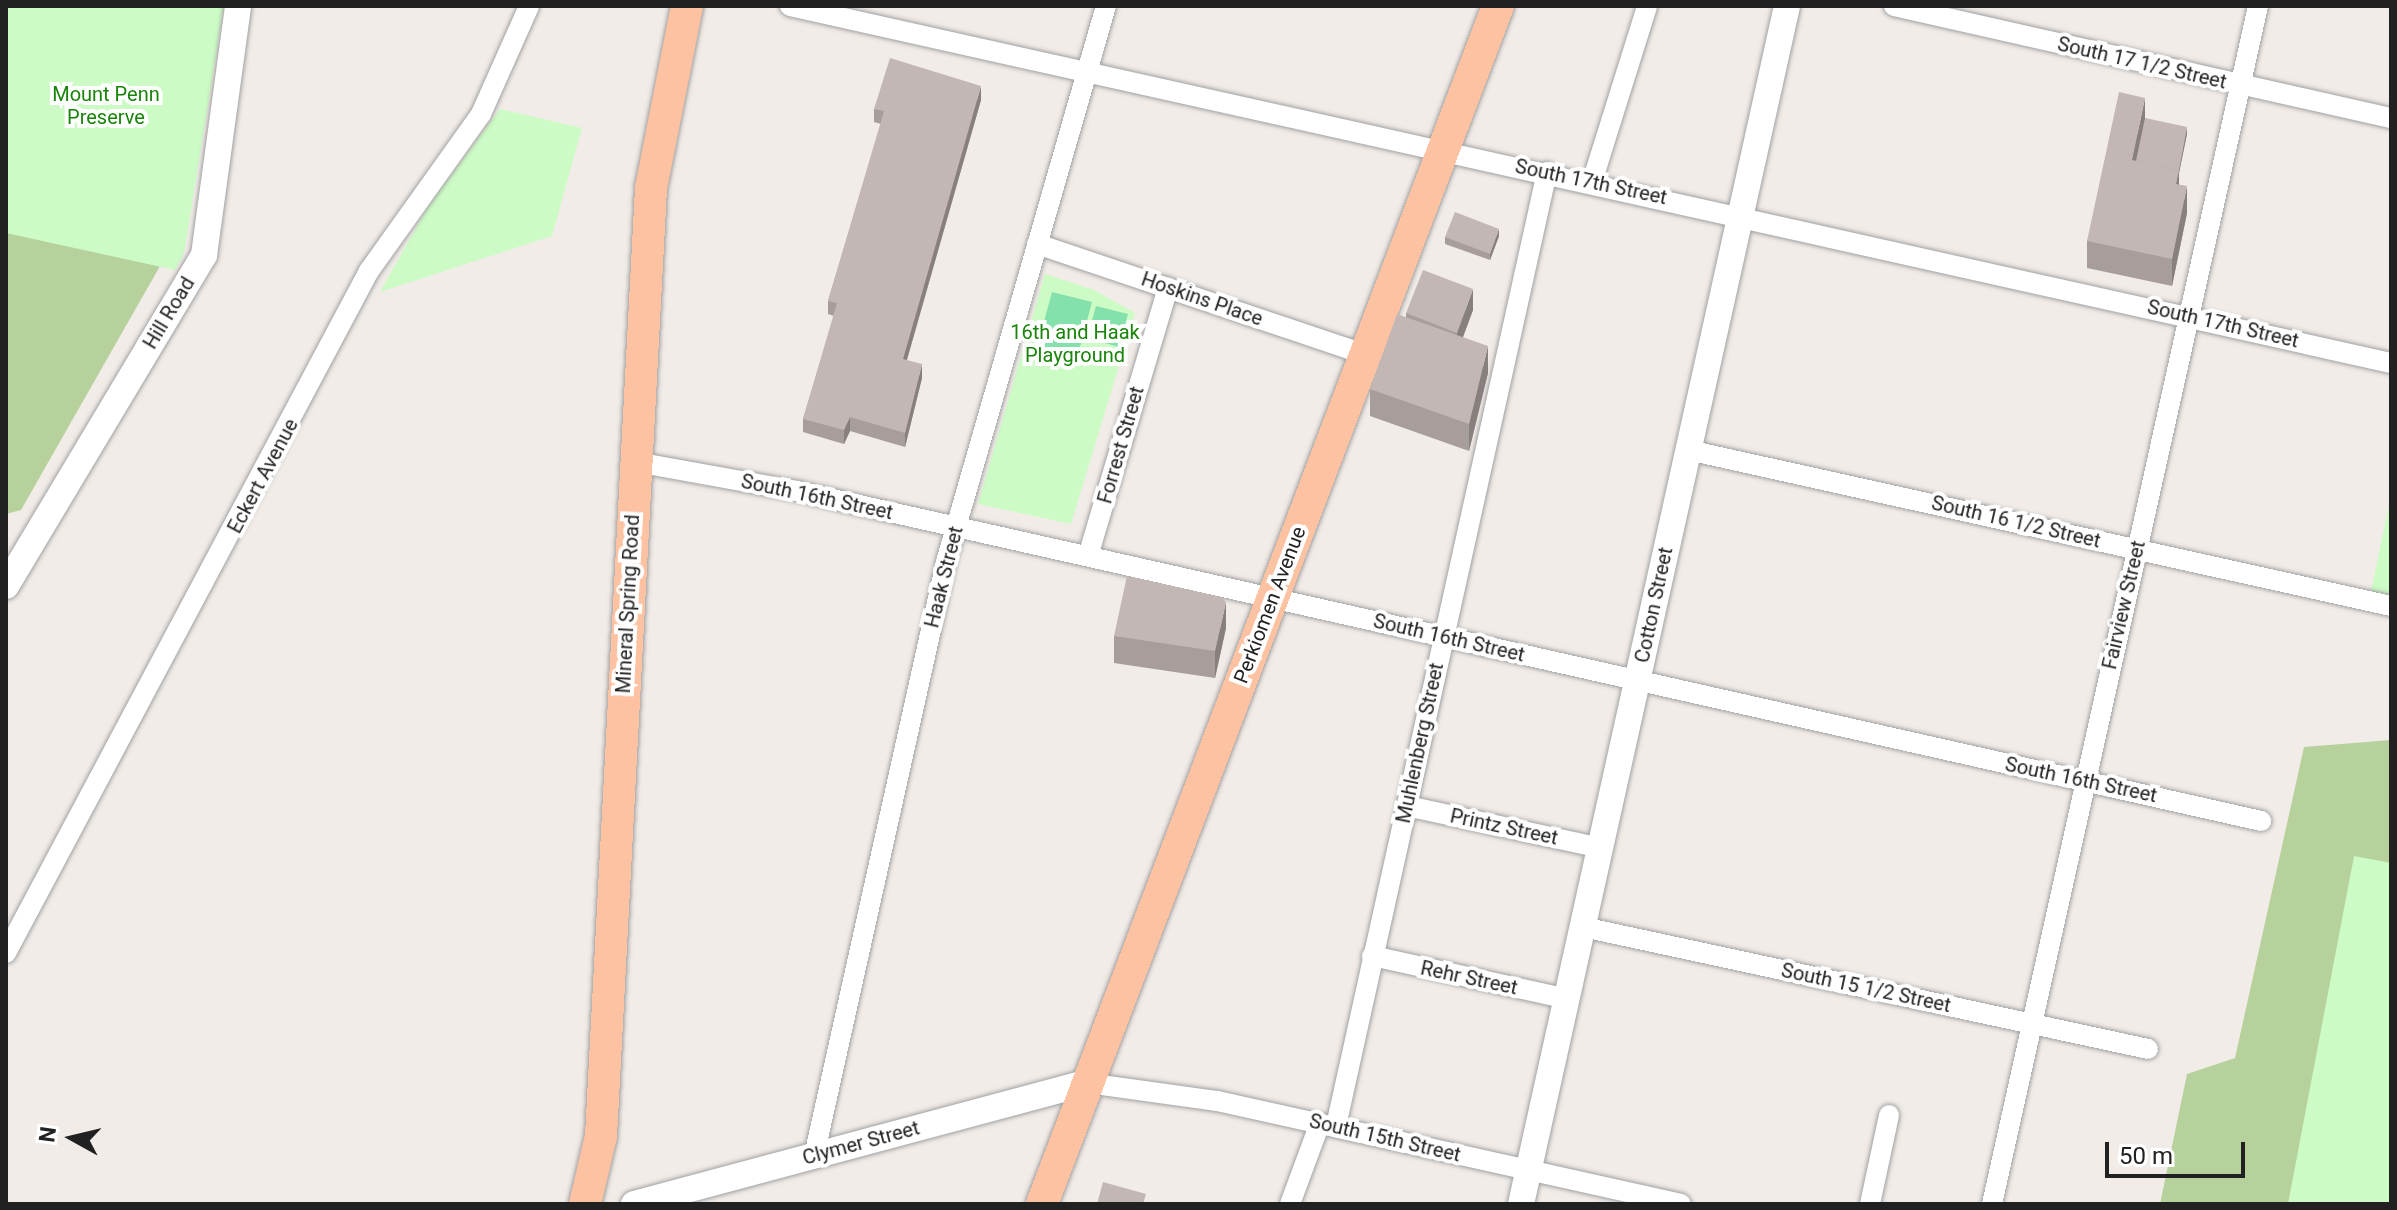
<!DOCTYPE html>
<html>
<head>
<meta charset="utf-8">
<style>
	body { margin:0 }
	#map { position:relative; width:2397px; height:1210px; overflow:hidden; background:#f1ece8; font-family:Roboto,sans-serif }
	div>[style] { position:absolute }
	[style*='--x'] { left:calc(var(--x)*1px); top:calc(var(--y)*1px); width:calc(var(--w)*1px); rotate:calc(var(--a)*1deg) }
	.forest>* { inset:0; background:#b6d19c }
	.park>* { inset:0; background:#ccfbc5 }
	.pitch>* { inset:0; background:#85e1ab }
	.roads { filter:drop-shadow(0 0 2px #a2a2a2) drop-shadow(0 0 2px #a2a2a2) }
	.minor>* { height:20px; margin:-10px; padding:0 10px; transform-origin:10px; border-radius:10px; background:#fff }
	.tertiary>* { height:26px; margin:-13px; padding:0 13px; transform-origin:13px; border-radius:13px; background:#fff }
	.primary>* { height:32px; margin:-16px; padding:0 16px; transform-origin:16px; border-radius:16px; background:#fdc2a1 }
	.wall>* { inset:0; background:#a79d9b }
	.shaded-wall>* { inset:0; background:#88807e }
	.building>* { inset:0; background:#c2b7b4 }
	span { translate:-50% -50%; white-space:nowrap; text-align:center; line-height:1.15; -webkit-text-stroke:8px #fff; paint-order:stroke }
	.street-label { font-size:20px; color:#212121 }
	.park-label { font-size:20px; color:#19840a }
	.frame { position:absolute; inset:0; border:8px solid #212121; pointer-events:none }
	.north { position:absolute; left:32px; top:1098px; width:80px; height:80px; -webkit-text-stroke:6px #fff; paint-order:stroke; rotate:278deg; font-size:22px; font-weight:700; line-height:32px; text-align:center; color:#212121 }
	.north::after { content:''; display:block; margin:auto; width:28px; height:36px; background:#212121; clip-path:polygon(50% 0,100% 100%,50% 72%,0 100%) }
	.scale { position:absolute; left:2105px; top:1142px; width:140px; height:36px; box-sizing:border-box; border:4px solid #212121; border-top:0; padding-left:10px; font-size:24px; line-height:28px; white-space:nowrap; color:#212121; -webkit-text-stroke:6px #fff; paint-order:stroke }
</style>
</head>
<body>
<div id="map">
	<div class="forest">
		<i style="clip-path:polygon(6px 6px,168px 252px,21px 510px,6px 514px)"></i>
		<i style="clip-path:polygon(2391px 740px,2391px 1204px,2160px 1204px,2187px 1074px,2235px 1058px,2304px 747px)"></i>
	</div>
	<div class="park">
		<i style="clip-path:polygon(6px 6px,224px 6px,184px 253px,175px 270px,6px 233px)"></i>
		<i style="clip-path:polygon(500px 109px,582px 128px,552px 236px,380px 292px,430px 203px)"></i>
		<i style="clip-path:polygon(1045px 274px,1094px 290px,1135px 313px,1071px 524px,978px 504px)"></i>
		<i style="clip-path:polygon(2391px 495px,2391px 606px,2369px 601px)"></i>
		<i style="clip-path:polygon(2354px 856px,2391px 863px,2391px 1204px,2288px 1204px)"></i>
	</div>
	<div class="pitch">
		<i style="clip-path:polygon(1052px 292px,1092px 302px,1076px 362px,1036px 351px)"></i>
		<i style="clip-path:polygon(1096px 306px,1128px 314px,1119px 347px,1087px 338px)"></i>
	</div>
	<div class="roads">
		<div class="minor">
			<i style="--x:790;--y:6;--w:1640;--a:12.57"></i>
			<i style="--x:1894;--y:6;--w:509;--a:12.7"></i>
			<i style="--x:1592;--y:182;--w:184;--a:-72.6"></i>
			<i style="--x:1037;--y:244;--w:347;--a:18.6"></i>
			<i style="--x:1688;--y:450;--w:720;--a:12.51"></i>
			<i style="--x:636;--y:462;--w:164;--a:10.2"></i>
			<i style="--x:797;--y:491;--w:1501;--a:12.7"></i>
			<i style="--x:1088;--y:556;--w:280;--a:-73.4"></i>
			<i style="--x:1407;--y:806;--w:198;--a:12.2"></i>
			<i style="--x:1583;--y:927;--w:578;--a:12.18"></i>
			<i style="--x:6;--y:953;--w:773;--a:-61.98"></i>
			<i style="--x:369;--y:271;--w:193;--a:-54.5"></i>
			<i style="--x:481;--y:114;--w:118;--a:-66"></i>
			<i style="--x:1372;--y:956;--w:200;--a:12.4"></i>
			<i style="--x:1087;--y:1083;--w:131;--a:7.9"></i>
			<i style="--x:1217;--y:1101;--w:475;--a:12.5"></i>
			<i style="--x:1336;--y:1126;--w:977;--a:-77.53"></i>
			<i style="--x:814;--y:1156;--w:608;--a:-77.47"></i>
			<i style="--x:946;--y:562;--w:579;--a:-73.95"></i>
			<i style="--x:1290;--y:1204;--w:86;--a:-69.7"></i>
			<i style="--x:1870;--y:1204;--w:91;--a:-77.9"></i>
			<i style="--x:1992;--y:1204;--w:1227;--a:-77.48"></i>
		</div>
		<div class="tertiary">
			<i style="--x:6;--y:586;--w:386;--a:-59.1"></i>
			<i style="--x:204;--y:255;--w:251;--a:-82.2"></i>
			<i style="--x:634;--y:1204;--w:469;--a:-15"></i>
			<i style="--x:1521;--y:1204;--w:1227;--a:-77.48"></i>
		</div>
		<div class="primary">
			<i style="--x:585;--y:1204;--w:70;--a:-76.8"></i>
			<i style="--x:601;--y:1136;--w:949;--a:-86.98"></i>
			<i style="--x:651;--y:188;--w:186;--a:-78.8"></i>
			<i style="--x:1042;--y:1204;--w:1282;--a:-69.16"></i>
		</div>
	</div>
	<div class="wall">
		<i style="clip-path:polygon(981px 100px,907px 360px,922px 378px,905px 447px,850px 431px,844px 444px,803px 432px,803px 419px,834px 316px,828px 314px,828px 301px,881px 124px,874px 122px,874px 109px)"></i>
		<i style="clip-path:polygon(2145px 118px,2187px 134px,2179px 173px,2179px 185px,2187px 213px,2172px 286px,2087px 268px,2087px 241px)"></i>
		<i style="clip-path:polygon(1499px 236px,1490px 260px,1445px 244px,1445px 237px)"></i>
		<i style="clip-path:polygon(1473px 310px,1463px 337px,1488px 373px,1469px 451px,1370px 416px,1370px 389px,1406px 317px,1406px 313px)"></i>
		<i style="clip-path:polygon(1226px 628px,1215px 678px,1114px 663px,1114px 636px)"></i>
	</div>
	<div class="shaded-wall">
		<i style="clip-path:polygon(981px 86px,981px 100px,903px 373px,903px 359px)"></i>
		<i style="clip-path:polygon(2145px 98px,2145px 125px,2133px 180px,2132px 160px)"></i>
		<i style="clip-path:polygon(2187px 127px,2187px 134px,2179px 173px,2179px 197px,2175px 189px)"></i>
		<i style="clip-path:polygon(2187px 186px,2187px 213px,2172px 286px,2172px 259px)"></i>
		<i style="clip-path:polygon(1499px 229px,1499px 236px,1490px 260px,1490px 254px)"></i>
		<i style="clip-path:polygon(1473px 289px,1473px 310px,1457px 353px,1457px 333px)"></i>
		<i style="clip-path:polygon(1488px 346px,1488px 373px,1469px 451px,1469px 424px)"></i>
		<i style="clip-path:polygon(922px 364px,922px 378px,905px 447px,905px 433px)"></i>
		<i style="clip-path:polygon(850px 417px,850px 431px,844px 444px,844px 430px)"></i>
		<i style="clip-path:polygon(1226px 602px,1226px 628px,1215px 678px,1215px 651px)"></i>
	</div>
	<div class="building">
		<i style="clip-path:polygon(890px 58px,981px 86px,903px 359px,922px 364px,905px 433px,850px 417px,844px 430px,803px 419px,837px 303px,828px 301px,884px 111px,874px 109px)"></i>
		<i style="clip-path:polygon(2119px 92px,2145px 98px,2132px 160px,2179px 170px,2176px 184px,2187px 186px,2172px 259px,2087px 241px)"></i>
		<i style="clip-path:polygon(2145px 118px,2187px 127px,2179px 170px,2136px 161px)"></i>
		<i style="clip-path:polygon(1455px 212px,1499px 229px,1490px 254px,1445px 237px)"></i>
		<i style="clip-path:polygon(1423px 270px,1473px 289px,1457px 333px,1406px 313px)"></i>
		<i style="clip-path:polygon(1397px 314px,1488px 346px,1469px 424px,1370px 389px)"></i>
		<i style="clip-path:polygon(1127px 576px,1221px 597px,1226px 602px,1215px 651px,1114px 636px)"></i>
		<i style="clip-path:polygon(1103px 1182px,1146px 1194px,1143px 1204px,1097px 1204px)"></i>
	</div>
	<div class="street-label">
		<span style="left:2142px;top:63px;rotate:13deg">South 17 1/2 Street</span>
		<span style="left:1591px;top:182px;rotate:12deg">South 17th Street</span>
		<span style="left:1202px;top:299px;rotate:19deg">Hoskins Place</span>
		<span style="left:169px;top:313px;rotate:-59deg">Hill Road</span>
		<span style="left:2223px;top:324px;rotate:13deg">South 17th Street</span>
		<span style="left:1121px;top:445px;rotate:-74deg">Forrest Street</span>
		<span style="left:263px;top:476px;rotate:-62deg">Eckert Avenue</span>
		<span style="left:817px;top:497px;rotate:12deg">South 16th Street</span>
		<span style="left:2016px;top:522px;rotate:13deg">South 16 1/2 Street</span>
		<span style="left:944px;top:577px;rotate:-76deg">Haak Street</span>
		<span style="left:628px;top:604px;rotate:-87deg">Mineral Spring Road</span>
		<span style="left:1270px;top:605px;rotate:-69deg">Perkiomen Avenue</span>
		<span style="left:1654px;top:605px;rotate:-78deg">Cotton Street</span>
		<span style="left:2124px;top:605px;rotate:-77deg">Fairview Street</span>
		<span style="left:1449px;top:638px;rotate:13deg">South 16th Street</span>
		<span style="left:1420px;top:743px;rotate:-78deg">Muhlenberg Street</span>
		<span style="left:2081px;top:780px;rotate:12deg">South 16th Street</span>
		<span style="left:1504px;top:827px;rotate:12deg">Printz Street</span>
		<span style="left:1469px;top:978px;rotate:12deg">Rehr Street</span>
		<span style="left:1866px;top:988px;rotate:12deg">South 15 1/2 Street</span>
		<span style="left:1385px;top:1138px;rotate:13deg">South 15th Street</span>
		<span style="left:861px;top:1143px;rotate:-15deg">Clymer Street</span>
	</div>
	<div class="park-label">
		<span style="left:106px;top:106px">Mount Penn<br>Preserve</span>
		<span style="left:1075px;top:344px">16th and Haak<br>Playground</span>
	</div>
	<div class="frame"></div>
	<div class="north">N</div>
	<div class="scale">50 m</div>
</div>
</body>
</html>
